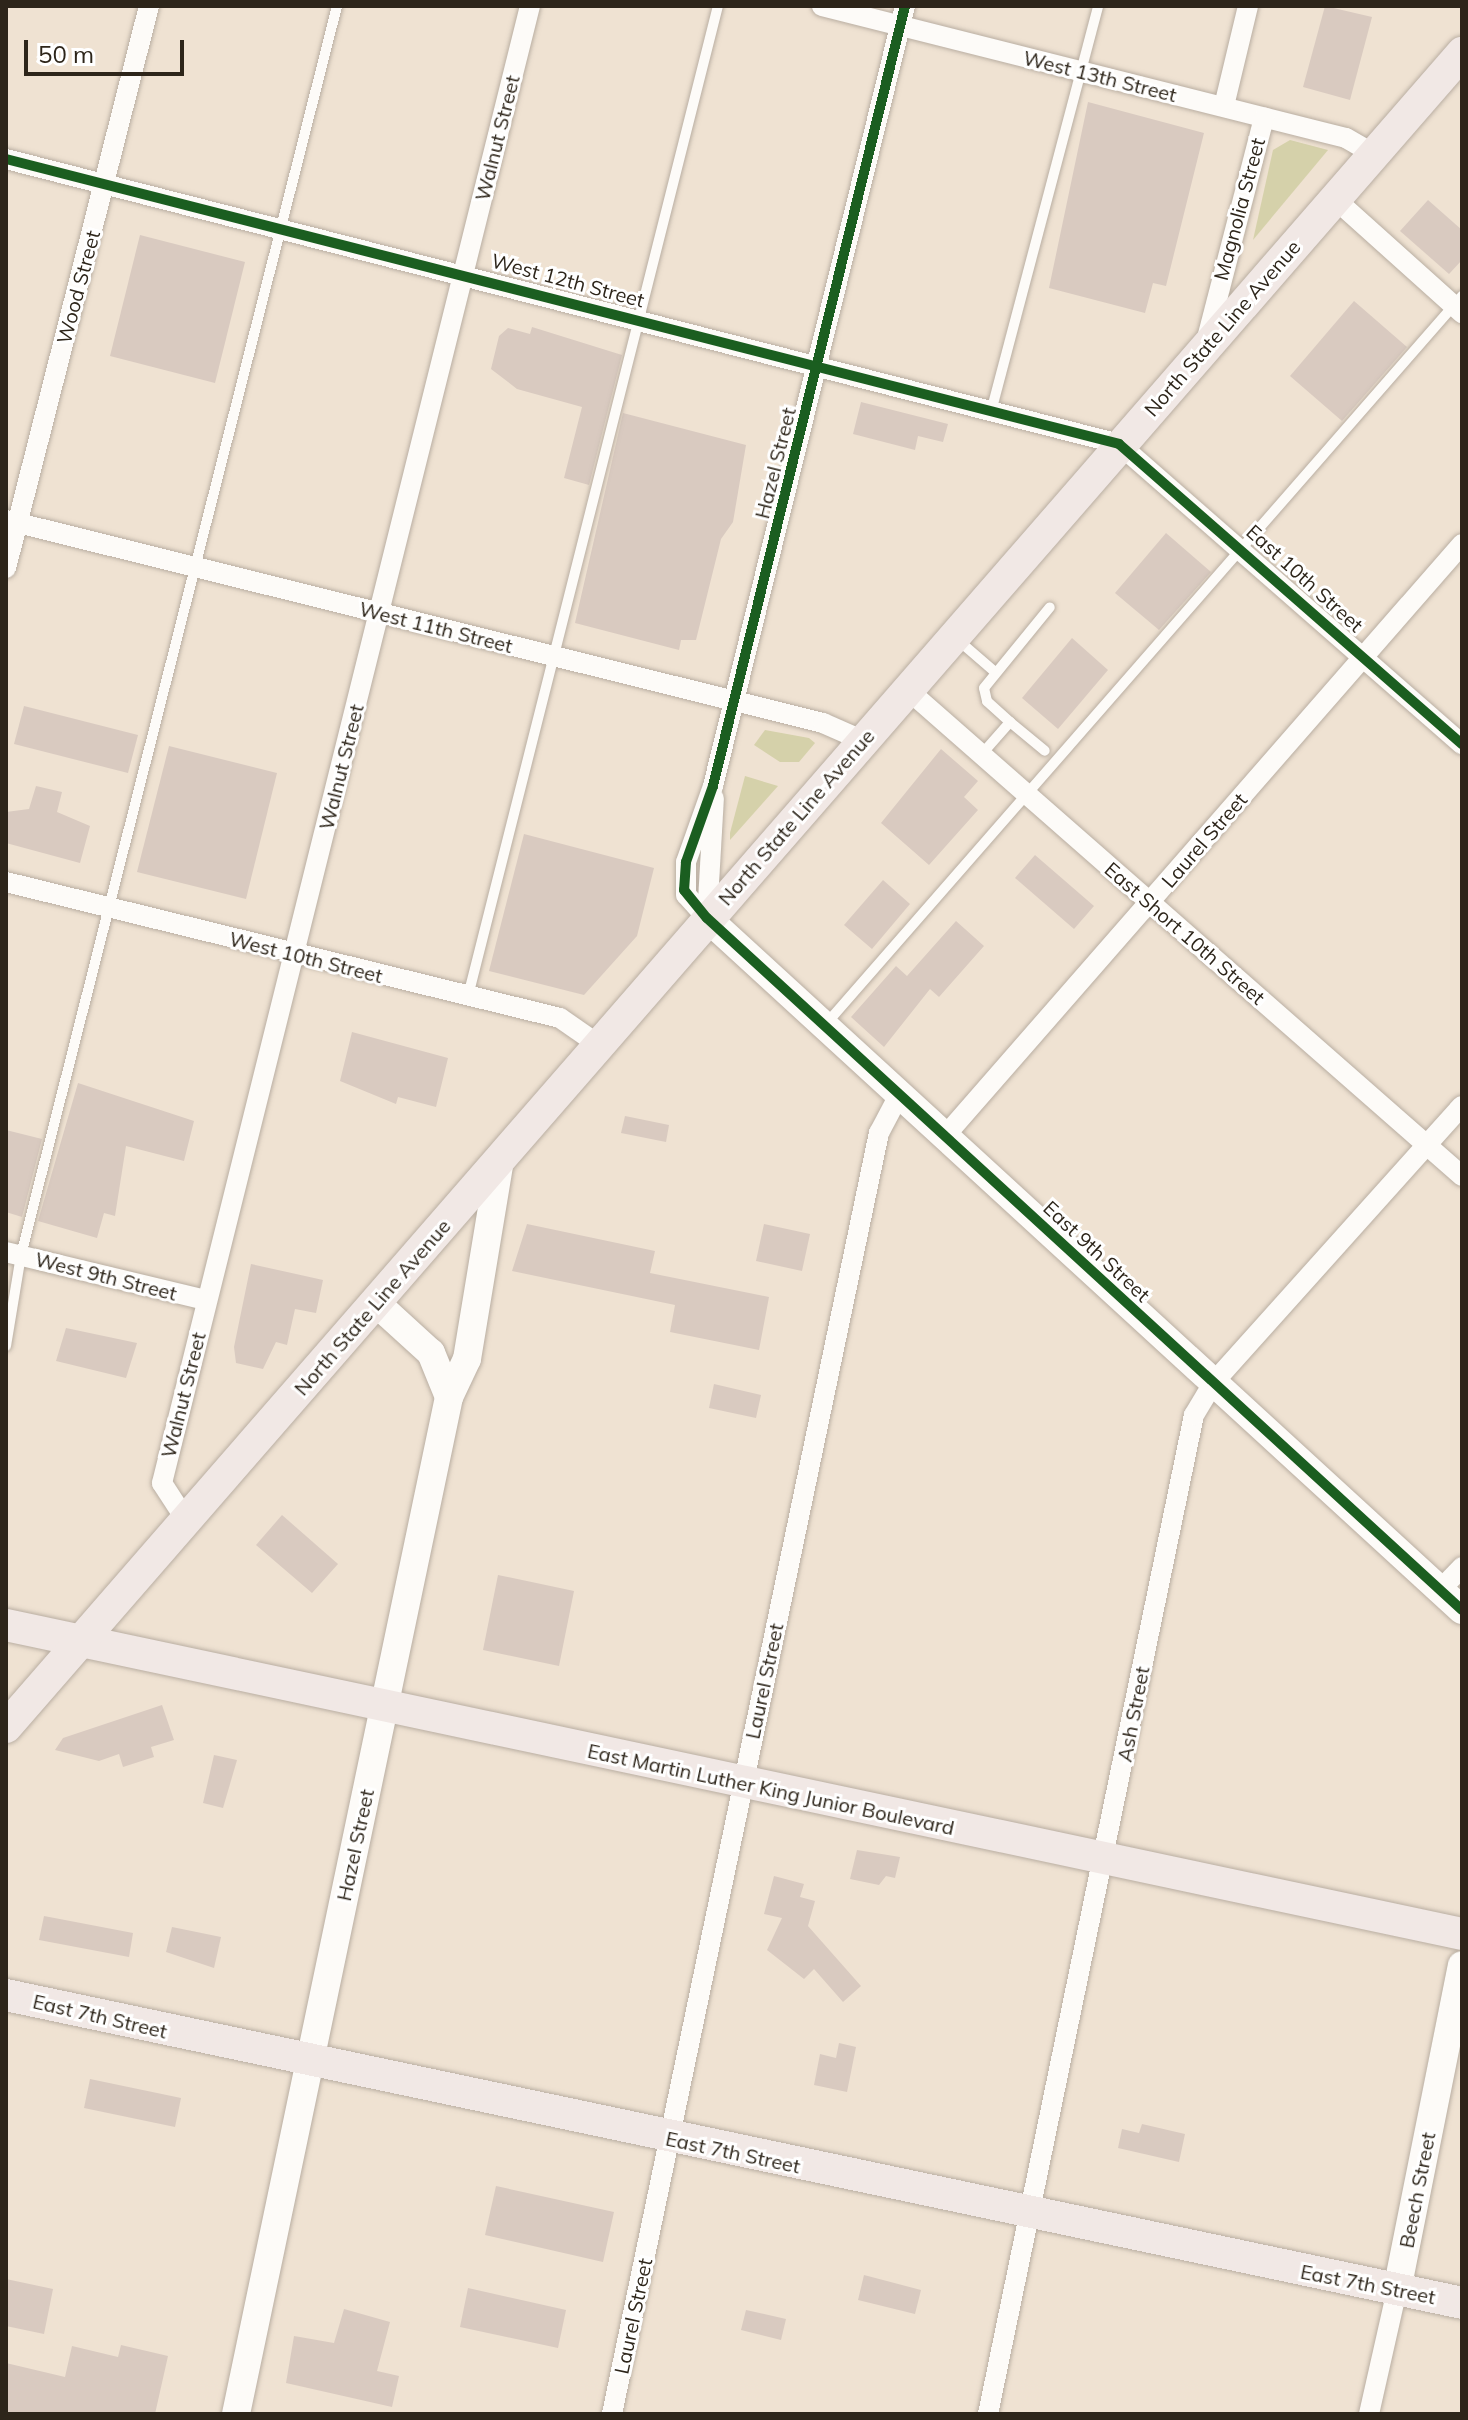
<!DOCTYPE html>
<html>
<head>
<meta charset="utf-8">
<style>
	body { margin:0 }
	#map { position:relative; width:1468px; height:2420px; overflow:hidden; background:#efe2d2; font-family:Mulish,sans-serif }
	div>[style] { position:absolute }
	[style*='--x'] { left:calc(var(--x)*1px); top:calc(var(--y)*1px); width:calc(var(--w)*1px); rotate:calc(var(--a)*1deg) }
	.green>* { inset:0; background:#d5d1aa }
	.building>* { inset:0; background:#d9cac0 }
	.roads { filter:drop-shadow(0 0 2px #b9aea2) drop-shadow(0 0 2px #b9aea2) }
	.lane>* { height:10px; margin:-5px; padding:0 5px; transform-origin:5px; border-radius:5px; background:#fdfbf8 }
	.street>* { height:20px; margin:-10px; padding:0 10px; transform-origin:10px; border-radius:10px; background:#fdfbf8 }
	.secondary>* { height:28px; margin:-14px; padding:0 14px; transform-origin:14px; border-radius:14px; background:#fdfbf8 }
	.primary>* { height:32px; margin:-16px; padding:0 16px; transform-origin:16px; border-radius:16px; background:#f1e8e5 }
	.cycleway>* { height:10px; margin:-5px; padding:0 5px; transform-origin:5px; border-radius:5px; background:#1b5e20 }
	span { translate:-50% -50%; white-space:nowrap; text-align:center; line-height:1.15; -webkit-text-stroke:6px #fff; paint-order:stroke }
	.street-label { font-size:20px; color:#2d251a }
	.frame { position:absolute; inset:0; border:8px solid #2d251a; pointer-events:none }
	.scale { position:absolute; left:24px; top:40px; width:160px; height:36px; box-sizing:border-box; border:4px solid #2d251a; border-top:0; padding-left:10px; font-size:24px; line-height:28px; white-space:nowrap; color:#2d251a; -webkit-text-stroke:6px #fff; paint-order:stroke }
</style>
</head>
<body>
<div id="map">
	<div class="green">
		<i style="clip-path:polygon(1290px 140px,1328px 150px,1253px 240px,1273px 150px)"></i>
		<i style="clip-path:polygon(765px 730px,809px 738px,815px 743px,799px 762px,780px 762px,754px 745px)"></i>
		<i style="clip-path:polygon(745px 776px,778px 786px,730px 840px,730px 833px)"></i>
	</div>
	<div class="building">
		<i style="clip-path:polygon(1325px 6px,1372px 17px,1350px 100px,1303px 87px)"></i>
		<i style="clip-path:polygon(1088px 102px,1204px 133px,1166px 286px,1153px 283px,1145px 313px,1049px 288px)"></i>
		<i style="clip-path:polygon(1428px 200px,1462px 230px,1462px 260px,1449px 274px,1400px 231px)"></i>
		<i style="clip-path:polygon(140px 235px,245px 262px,215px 383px,110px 356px)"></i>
		<i style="clip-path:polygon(1354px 301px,1407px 347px,1342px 421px,1290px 376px)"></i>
		<i style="clip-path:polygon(532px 327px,622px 355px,589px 485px,564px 478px,582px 407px,517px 389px,491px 369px,499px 336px,508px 328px,530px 334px)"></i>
		<i style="clip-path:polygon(861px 402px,948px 424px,943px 442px,918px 436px,915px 450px,853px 434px)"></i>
		<i style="clip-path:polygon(623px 413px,746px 445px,733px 522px,721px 539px,696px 640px,681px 640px,679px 650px,575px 623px)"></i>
		<i style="clip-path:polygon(1166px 533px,1211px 572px,1159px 630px,1115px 593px)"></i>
		<i style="clip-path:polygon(1072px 638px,1108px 670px,1058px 729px,1022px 698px)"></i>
		<i style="clip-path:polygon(24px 706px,138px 735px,128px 773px,14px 744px)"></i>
		<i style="clip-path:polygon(169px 746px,277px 773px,246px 899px,137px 872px)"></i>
		<i style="clip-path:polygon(941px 749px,978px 781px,964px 797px,978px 810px,929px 865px,881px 823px)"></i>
		<i style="clip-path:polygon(36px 786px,62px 792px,57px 812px,90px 826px,80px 863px,6px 843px,6px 812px,29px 809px)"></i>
		<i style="clip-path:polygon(524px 834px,654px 868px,637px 936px,584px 995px,489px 971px)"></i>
		<i style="clip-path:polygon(1035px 855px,1094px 906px,1074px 929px,1015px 878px)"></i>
		<i style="clip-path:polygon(883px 880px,910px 904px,872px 949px,844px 925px)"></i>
		<i style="clip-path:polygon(956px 921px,984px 946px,939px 997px,930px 989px,884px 1047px,851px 1017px,896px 966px,907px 976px)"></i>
		<i style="clip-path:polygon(352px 1032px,448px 1058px,436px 1107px,398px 1097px,396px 1104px,340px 1081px)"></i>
		<i style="clip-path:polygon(78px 1083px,194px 1121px,184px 1161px,126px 1146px,115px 1216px,104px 1213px,97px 1238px,38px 1221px)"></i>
		<i style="clip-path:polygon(625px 1116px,669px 1125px,666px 1142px,621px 1133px)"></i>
		<i style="clip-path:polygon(6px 1130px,42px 1139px,22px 1217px,6px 1212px)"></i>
		<i style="clip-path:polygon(527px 1224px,655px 1251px,650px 1273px,769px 1297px,759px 1350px,670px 1332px,675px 1305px,512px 1271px)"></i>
		<i style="clip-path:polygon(764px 1224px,810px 1234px,802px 1271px,756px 1261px)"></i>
		<i style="clip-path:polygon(251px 1264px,323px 1280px,316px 1313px,295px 1309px,287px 1345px,276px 1342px,263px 1369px,236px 1363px,234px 1347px)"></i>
		<i style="clip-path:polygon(66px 1328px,137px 1343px,126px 1378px,56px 1361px)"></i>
		<i style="clip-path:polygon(714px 1384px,761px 1395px,756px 1418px,709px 1408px)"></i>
		<i style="clip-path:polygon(282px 1515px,338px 1564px,312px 1593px,256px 1545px)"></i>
		<i style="clip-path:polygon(498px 1575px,574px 1591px,559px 1666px,483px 1650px)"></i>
		<i style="clip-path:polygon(162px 1705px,174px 1740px,151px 1747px,154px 1757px,123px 1767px,119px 1754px,99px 1761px,55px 1750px,63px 1738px)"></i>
		<i style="clip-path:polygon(214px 1755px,237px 1760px,223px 1808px,203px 1803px)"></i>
		<i style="clip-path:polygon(857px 1850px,900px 1857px,895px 1878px,886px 1876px,879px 1885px,850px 1879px)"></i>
		<i style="clip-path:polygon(774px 1876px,804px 1884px,800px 1897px,815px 1901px,808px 1926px,861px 1986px,843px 2002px,814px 1969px,804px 1979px,767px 1950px,782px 1918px,764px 1914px)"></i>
		<i style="clip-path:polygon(44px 1916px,133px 1933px,129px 1957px,39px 1940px)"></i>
		<i style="clip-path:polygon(172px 1927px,221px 1937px,214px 1968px,166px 1952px)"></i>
		<i style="clip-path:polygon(839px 2043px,856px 2047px,847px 2092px,814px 2085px,820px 2054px,836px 2058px)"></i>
		<i style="clip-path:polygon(90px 2079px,181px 2098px,175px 2127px,84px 2108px)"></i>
		<i style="clip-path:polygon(1142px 2124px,1185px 2134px,1179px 2162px,1118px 2148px,1122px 2129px,1139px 2133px)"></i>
		<i style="clip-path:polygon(496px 2186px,614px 2212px,603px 2262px,485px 2235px)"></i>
		<i style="clip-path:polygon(864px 2275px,921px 2290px,915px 2314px,858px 2300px)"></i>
		<i style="clip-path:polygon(6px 2279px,53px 2289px,44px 2334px,6px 2326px)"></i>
		<i style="clip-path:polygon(468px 2288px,566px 2310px,558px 2348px,460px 2327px)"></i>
		<i style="clip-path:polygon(344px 2309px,390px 2322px,377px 2371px,399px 2376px,392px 2407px,286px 2383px,294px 2336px,334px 2343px)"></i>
		<i style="clip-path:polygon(746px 2310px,786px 2319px,781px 2340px,741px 2330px)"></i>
		<i style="clip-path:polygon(121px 2345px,168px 2356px,155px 2414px,6px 2414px,6px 2363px,65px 2377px,72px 2346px,118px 2357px)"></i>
	</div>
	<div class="roads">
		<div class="lane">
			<i style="--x:992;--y:408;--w:416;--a:-75.2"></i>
			<i style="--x:958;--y:640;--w:49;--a:40.9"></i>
			<i style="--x:1010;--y:722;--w:31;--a:-138"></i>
			<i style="--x:987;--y:701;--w:13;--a:-103"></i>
			<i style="--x:984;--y:688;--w:104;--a:-50.8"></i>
			<i style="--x:981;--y:755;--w:44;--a:-48.7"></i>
			<i style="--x:1010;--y:722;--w:45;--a:39.6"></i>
			<i style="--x:468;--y:996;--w:1021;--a:-75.83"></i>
			<i style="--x:826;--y:1024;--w:967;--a:-48.86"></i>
			<i style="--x:6;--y:1346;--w:92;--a:-80.6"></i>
			<i style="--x:21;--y:1255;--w:1288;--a:-75.8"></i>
		</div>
		<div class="street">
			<i style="--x:822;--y:6;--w:540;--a:14.14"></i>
			<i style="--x:1346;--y:138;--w:32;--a:30"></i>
			<i style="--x:1224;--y:106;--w:103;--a:-76.5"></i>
			<i style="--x:6;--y:159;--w:1149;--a:14.36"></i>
			<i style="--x:1119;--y:444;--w:456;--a:41.2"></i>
			<i style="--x:1335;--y:199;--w:171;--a:41.9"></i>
			<i style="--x:1205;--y:346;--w:236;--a:-75.5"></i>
			<i style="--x:6;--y:520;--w:842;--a:13.95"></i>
			<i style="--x:823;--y:723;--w:45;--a:23.7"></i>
			<i style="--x:6;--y:568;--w:580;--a:-75.72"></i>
			<i style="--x:908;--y:690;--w:737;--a:41.26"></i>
			<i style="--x:6;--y:882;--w:570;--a:13.79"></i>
			<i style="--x:560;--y:1018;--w:47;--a:34.7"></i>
			<i style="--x:707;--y:918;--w:31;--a:-132"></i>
			<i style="--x:686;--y:895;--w:33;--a:-90"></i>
			<i style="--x:686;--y:862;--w:81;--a:-70.4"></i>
			<i style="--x:713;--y:786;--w:803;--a:-76.17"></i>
			<i style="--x:707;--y:918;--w:120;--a:-86.7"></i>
			<i style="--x:945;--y:1136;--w:786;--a:-48.87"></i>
			<i style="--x:6;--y:1252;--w:206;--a:13.5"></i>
			<i style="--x:186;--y:1520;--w:44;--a:-123"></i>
			<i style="--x:162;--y:1483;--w:1522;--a:-76.01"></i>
			<i style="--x:1440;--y:1590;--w:32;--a:-46"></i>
			<i style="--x:612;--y:2414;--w:1309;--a:-78.23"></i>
			<i style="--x:879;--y:1133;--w:43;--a:-62.2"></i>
			<i style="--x:988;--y:2414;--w:1020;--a:-78.35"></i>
			<i style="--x:1194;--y:1415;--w:39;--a:-59"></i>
			<i style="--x:1214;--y:1382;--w:371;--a:-48.1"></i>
			<i style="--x:1369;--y:2414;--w:127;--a:-77.3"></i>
		</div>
		<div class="secondary">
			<i style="--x:707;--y:918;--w:1024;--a:42.51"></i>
			<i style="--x:449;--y:1397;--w:42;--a:-64.7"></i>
			<i style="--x:467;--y:1359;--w:202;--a:-80.6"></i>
			<i style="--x:1397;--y:2290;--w:331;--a:-78.7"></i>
			<i style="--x:236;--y:2414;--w:1039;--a:-78.17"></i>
			<i style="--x:449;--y:1397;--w:48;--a:-112.2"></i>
			<i style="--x:431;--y:1353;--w:74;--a:-137.7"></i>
		</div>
		<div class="primary">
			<i style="--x:6;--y:1625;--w:1488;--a:11.98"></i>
			<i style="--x:6;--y:1727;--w:2219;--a:-48.98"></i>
			<i style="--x:6;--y:1995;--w:1488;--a:11.94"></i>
		</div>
	</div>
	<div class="cycleway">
		<i style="--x:905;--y:6;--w:803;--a:103.83"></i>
		<i style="--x:713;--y:786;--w:81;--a:109.6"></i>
		<i style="--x:686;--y:862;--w:28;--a:94"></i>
		<i style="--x:684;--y:890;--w:36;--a:51"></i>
		<i style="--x:707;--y:918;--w:1024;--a:42.51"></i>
		<i style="--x:6;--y:159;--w:1149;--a:14.36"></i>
		<i style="--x:1119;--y:444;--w:456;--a:41.2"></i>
	</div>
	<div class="street-label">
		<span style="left:1100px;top:76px;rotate:14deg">West 13th Street</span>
		<span style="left:497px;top:138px;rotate:-76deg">Walnut Street</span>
		<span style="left:1239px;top:209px;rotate:-75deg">Magnolia Street</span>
		<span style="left:568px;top:280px;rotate:15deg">West 12th Street</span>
		<span style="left:78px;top:287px;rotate:-75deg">Wood Street</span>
		<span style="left:1222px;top:328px;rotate:-49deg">North State Line Avenue</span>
		<span style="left:775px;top:463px;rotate:-76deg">Hazel Street</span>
		<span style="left:1305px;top:578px;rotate:42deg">East 10th Street</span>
		<span style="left:436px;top:627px;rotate:14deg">West 11th Street</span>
		<span style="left:341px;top:767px;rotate:-76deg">Walnut Street</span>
		<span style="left:796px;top:817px;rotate:-49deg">North State Line Avenue</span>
		<span style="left:1204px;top:840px;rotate:-49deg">Laurel Street</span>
		<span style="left:1185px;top:933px;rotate:41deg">East Short 10th Street</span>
		<span style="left:306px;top:957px;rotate:14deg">West 10th Street</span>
		<span style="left:1097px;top:1251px;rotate:43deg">East 9th Street</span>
		<span style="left:106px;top:1276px;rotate:14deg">West 9th Street</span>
		<span style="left:372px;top:1307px;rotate:-49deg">North State Line Avenue</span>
		<span style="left:183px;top:1395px;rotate:-76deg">Walnut Street</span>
		<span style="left:764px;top:1681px;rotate:-78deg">Laurel Street</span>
		<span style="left:1133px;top:1714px;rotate:-79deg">Ash Street</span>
		<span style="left:771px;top:1789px;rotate:12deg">East Martin Luther King Junior Boulevard</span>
		<span style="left:355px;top:1845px;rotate:-78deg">Hazel Street</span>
		<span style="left:100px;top:2016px;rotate:13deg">East 7th Street</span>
		<span style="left:733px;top:2152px;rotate:12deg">East 7th Street</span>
		<span style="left:1417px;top:2190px;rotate:-79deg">Beech Street</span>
		<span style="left:1368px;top:2284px;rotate:11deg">East 7th Street</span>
		<span style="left:633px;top:2316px;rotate:-78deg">Laurel Street</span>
	</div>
	<div class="frame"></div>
	<div class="scale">50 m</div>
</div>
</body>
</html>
